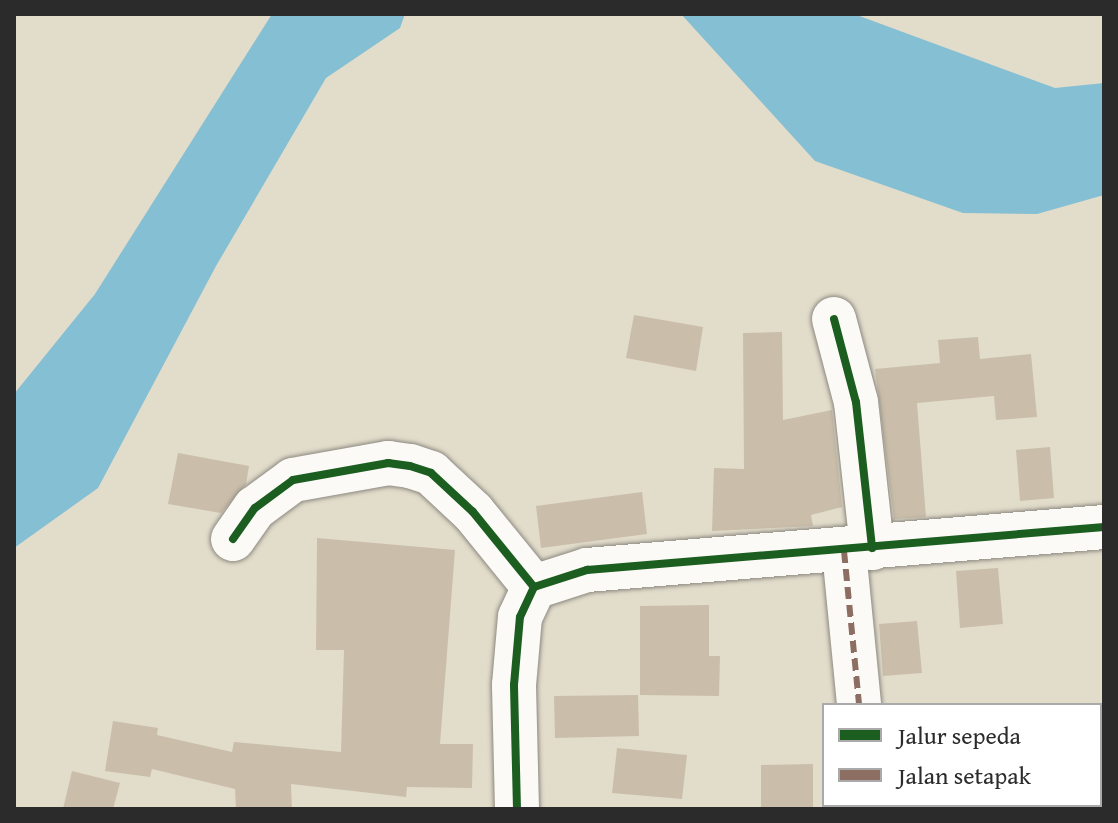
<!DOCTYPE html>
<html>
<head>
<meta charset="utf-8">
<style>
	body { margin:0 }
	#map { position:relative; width:1118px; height:823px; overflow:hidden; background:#e2dcca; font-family:"Gentium Book Plus",serif }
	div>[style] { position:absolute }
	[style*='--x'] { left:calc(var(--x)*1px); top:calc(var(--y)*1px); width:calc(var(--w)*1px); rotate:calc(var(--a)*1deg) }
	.water>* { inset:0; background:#84bfd4 }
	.building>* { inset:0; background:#cabeaa }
	.roads { filter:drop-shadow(0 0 2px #8c8980) drop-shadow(0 0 2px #8c8980) }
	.minor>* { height:44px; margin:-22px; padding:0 22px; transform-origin:22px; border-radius:22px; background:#fbfaf7 }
	.quiet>* { height:6px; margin-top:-3px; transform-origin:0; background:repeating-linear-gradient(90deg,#8d6e63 0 12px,transparent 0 18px) }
	.cycleway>* { height:8px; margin:-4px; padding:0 4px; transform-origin:4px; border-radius:4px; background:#1b5e20 }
	span { translate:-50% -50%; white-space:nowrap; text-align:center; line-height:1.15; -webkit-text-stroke:7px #fff; paint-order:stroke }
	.frame { position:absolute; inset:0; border:16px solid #2b2b2b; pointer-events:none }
	.legend { position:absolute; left:822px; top:703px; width:280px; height:104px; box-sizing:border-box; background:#fff; border:2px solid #aaa; margin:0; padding:10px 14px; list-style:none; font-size:24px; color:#2b2b2b }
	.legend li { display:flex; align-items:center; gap:16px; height:40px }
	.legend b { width:40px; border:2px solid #aaa }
</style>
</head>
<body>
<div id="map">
	<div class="water">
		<i style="clip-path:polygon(272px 14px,405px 14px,400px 28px,326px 78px,216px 266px,98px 488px,14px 548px,14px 394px,95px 294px)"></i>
		<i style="clip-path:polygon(681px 14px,854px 14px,1055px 88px,1104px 83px,1104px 195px,1037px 214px,963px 213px,815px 161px)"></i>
	</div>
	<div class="building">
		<i style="clip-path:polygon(634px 315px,703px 327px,696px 371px,626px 358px)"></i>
		<i style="clip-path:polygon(782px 332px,783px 420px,832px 410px,842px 507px,811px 515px,813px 526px,712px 531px,714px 468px,744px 469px,743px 333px)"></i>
		<i style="clip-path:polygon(978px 337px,980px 359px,1031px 354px,1037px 417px,996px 420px,994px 396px,917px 403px,926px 517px,894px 519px,875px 369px,940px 363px,938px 340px)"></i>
		<i style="clip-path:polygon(1050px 447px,1054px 498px,1020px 501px,1016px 450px)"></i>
		<i style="clip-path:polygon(178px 453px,249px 466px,246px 484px,221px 513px,168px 504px)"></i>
		<i style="clip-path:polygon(642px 492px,647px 534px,541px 548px,536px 506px)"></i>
		<i style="clip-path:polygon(317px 538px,455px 550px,440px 744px,473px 744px,472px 788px,407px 787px,406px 797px,291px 784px,292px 809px,236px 809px,235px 789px,152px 769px,150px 777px,105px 771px,113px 721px,158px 728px,157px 735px,232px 752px,234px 742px,341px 752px,344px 650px,316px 650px)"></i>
		<i style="clip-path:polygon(998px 568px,1003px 624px,960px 628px,956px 571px)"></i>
		<i style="clip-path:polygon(709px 605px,709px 656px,720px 656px,719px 696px,640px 695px,640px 606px)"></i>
		<i style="clip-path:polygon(917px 621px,922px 673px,883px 676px,879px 624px)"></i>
		<i style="clip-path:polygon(638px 695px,639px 736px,555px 738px,554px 696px)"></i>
		<i style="clip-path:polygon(617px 748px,687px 755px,682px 799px,612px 793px)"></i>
		<i style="clip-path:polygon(813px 764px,813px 809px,761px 809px,761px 765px)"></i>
		<i style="clip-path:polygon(72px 771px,120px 783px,113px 809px,63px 809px)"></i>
	</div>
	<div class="roads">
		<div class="minor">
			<i style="--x:834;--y:319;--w:86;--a:75.2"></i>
			<i style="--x:856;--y:402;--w:147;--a:83.7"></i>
			<i style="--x:233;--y:539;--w:38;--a:-55"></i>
			<i style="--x:255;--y:508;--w:47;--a:-36.4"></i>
			<i style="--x:293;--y:480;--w:97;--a:-10.1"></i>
			<i style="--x:388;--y:463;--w:22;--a:8"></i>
			<i style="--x:410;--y:466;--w:22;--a:18"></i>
			<i style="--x:431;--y:473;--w:57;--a:42.9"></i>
			<i style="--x:473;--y:512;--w:97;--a:50.9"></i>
			<i style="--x:844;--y:551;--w:155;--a:84.4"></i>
			<i style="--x:870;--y:805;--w:4;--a:76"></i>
			<i style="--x:517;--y:809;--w:124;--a:-91.4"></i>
			<i style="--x:514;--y:685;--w:68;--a:-85"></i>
			<i style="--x:520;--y:617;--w:33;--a:-65"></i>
			<i style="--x:534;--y:587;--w:56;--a:-17.8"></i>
			<i style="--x:587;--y:570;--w:519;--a:-4.75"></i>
		</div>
	</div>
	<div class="quiet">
		<i style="--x:844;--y:551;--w:155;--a:84.4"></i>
		<i style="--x:870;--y:805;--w:4;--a:76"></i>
	</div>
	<div class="cycleway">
		<i style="--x:834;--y:319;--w:86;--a:75.2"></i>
		<i style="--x:856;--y:402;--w:147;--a:83.7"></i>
		<i style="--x:233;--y:539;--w:38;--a:-55"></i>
		<i style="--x:255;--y:508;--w:47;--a:-36.4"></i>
		<i style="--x:293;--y:480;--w:97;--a:-10.1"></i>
		<i style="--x:388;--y:463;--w:22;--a:8"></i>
		<i style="--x:410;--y:466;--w:22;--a:18"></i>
		<i style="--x:431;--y:473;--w:57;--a:42.9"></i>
		<i style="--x:473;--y:512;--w:97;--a:50.9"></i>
		<i style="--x:517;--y:809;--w:124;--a:-91.4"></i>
		<i style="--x:514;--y:685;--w:68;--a:-85"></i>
		<i style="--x:520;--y:617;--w:33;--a:-65"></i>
		<i style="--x:534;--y:587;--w:56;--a:-17.8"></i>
		<i style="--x:587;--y:570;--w:519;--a:-4.75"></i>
	</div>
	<div class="frame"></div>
	<ul class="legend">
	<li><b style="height:10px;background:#1b5e20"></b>Jalur sepeda</li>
	<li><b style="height:10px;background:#8d6e63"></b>Jalan setapak</li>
	</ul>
</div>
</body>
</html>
